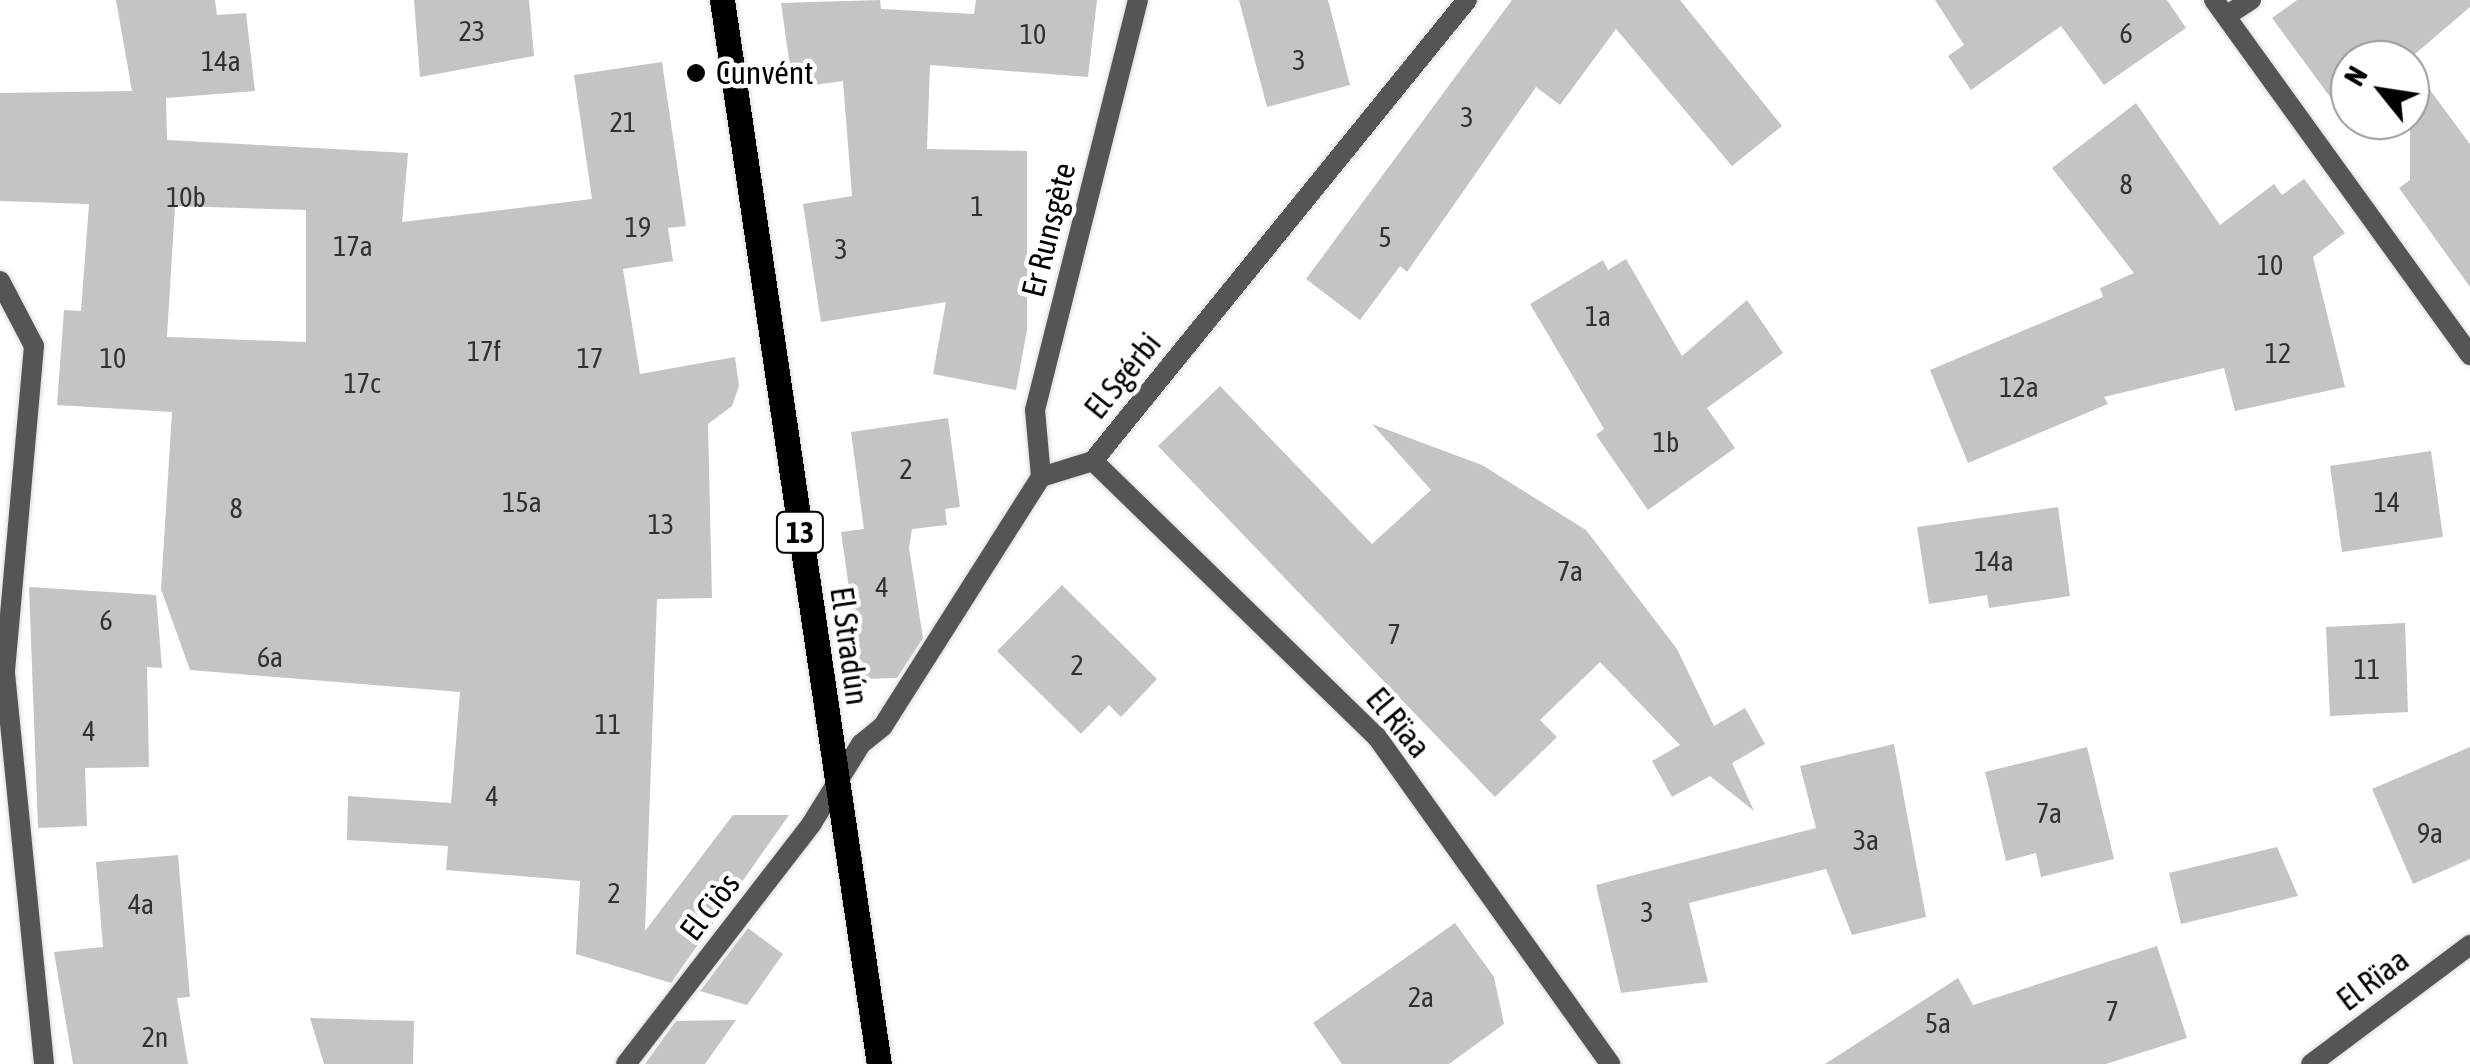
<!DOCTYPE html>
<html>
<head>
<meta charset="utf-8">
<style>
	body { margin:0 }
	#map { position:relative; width:2470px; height:1064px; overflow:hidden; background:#fff; font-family:"Asap Condensed",sans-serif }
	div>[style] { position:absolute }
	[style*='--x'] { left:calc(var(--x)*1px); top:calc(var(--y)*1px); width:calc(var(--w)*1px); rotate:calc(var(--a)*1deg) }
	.building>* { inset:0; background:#c4c4c4 }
	.roads { filter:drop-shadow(0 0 2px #dbdbdb) drop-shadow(0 0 2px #dbdbdb) }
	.street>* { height:20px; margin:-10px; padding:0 10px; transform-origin:10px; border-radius:10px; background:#555 }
	.primary>* { height:25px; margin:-12.5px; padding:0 12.5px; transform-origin:12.5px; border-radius:12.5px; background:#000 }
	.dots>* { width:28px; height:28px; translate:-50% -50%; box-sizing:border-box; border:5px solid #fff; border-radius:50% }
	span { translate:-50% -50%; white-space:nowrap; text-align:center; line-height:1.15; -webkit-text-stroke:9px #fff; paint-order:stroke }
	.number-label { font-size:28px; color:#313131 }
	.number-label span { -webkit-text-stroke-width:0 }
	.shield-label span { padding:2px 8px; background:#fff; border:2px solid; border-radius:8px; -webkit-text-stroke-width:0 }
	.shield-label { font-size:30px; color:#000; font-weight:700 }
	.poi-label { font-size:32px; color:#000 }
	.left { translate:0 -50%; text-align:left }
	.street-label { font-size:32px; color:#000 }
	.north { position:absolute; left:2330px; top:40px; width:100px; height:100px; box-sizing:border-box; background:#fff; border:2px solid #999; border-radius:50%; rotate:300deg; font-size:28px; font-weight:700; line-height:40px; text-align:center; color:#000 }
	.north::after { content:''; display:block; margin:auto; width:35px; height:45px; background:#000; clip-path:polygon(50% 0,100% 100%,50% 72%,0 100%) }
</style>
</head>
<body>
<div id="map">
	<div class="building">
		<i style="clip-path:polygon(evenodd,116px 0,215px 0,217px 15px,246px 13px,255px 91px,166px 98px,167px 140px,408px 153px,402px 222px,592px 199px,574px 75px,662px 62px,686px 226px,668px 228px,673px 261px,623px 269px,640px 374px,735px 357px,739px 386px,732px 406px,708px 424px,712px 598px,657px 599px,645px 931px,733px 815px,789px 815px,671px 983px,576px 954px,580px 881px,446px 870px,448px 846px,347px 840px,348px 796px,451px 803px,460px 692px,190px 670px,161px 589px,172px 412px,57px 405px,64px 310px,81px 311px,89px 204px,0 201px,0 93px,132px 91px,116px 0,175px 206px,306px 210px,306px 342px,167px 337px,175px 206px)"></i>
		<i style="clip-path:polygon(414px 0,529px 0,534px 56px,420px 77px)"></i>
		<i style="clip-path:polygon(880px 0,881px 9px,974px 14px,976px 0,1097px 0,1088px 77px,930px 65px,927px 149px,1027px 151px,1027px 330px,1016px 390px,933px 374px,946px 302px,821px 322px,803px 204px,852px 196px,843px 81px,793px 88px,781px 3px)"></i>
		<i style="clip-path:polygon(1239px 0,1328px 0,1350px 85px,1267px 107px)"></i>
		<i style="clip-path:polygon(1512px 0,1680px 0,1782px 126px,1732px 166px,1616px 29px,1560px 105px,1536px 87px,1407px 272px,1400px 266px,1360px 320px,1306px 279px)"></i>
		<i style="clip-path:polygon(1935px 0,2167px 0,2186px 28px,2104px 85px,2061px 26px,1971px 90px,1948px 56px,1964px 45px)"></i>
		<i style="clip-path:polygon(2297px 0,2470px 0,2470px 7px,2408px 60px,2350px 60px,2350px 124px,2272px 18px)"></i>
		<i style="clip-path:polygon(2410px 63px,2470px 144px,2470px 287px,2399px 188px,2410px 180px)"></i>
		<i style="clip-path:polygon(2136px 103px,2220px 225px,2274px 184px,2282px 195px,2304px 179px,2345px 233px,2313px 257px,2345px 387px,2235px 411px,2224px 368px,2104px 397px,2108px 404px,1968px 463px,1930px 370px,2103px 297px,2100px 288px,2134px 273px,2052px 168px)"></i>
		<i style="clip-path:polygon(1626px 259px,1682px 356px,1747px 300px,1783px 353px,1707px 408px,1735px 448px,1648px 510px,1596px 435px,1604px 429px,1530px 304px,1603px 260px,1608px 270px)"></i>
		<i style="clip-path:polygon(1220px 386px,1372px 544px,1431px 490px,1372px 424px,1482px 465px,1586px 530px,1677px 649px,1714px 726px,1745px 708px,1765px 744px,1732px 763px,1754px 811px,1710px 776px,1672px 797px,1652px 761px,1680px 745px,1600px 662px,1540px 720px,1557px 737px,1495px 797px,1158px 446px)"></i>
		<i style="clip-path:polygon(948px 418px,960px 507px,945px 509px,947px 525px,912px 529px,909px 548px,923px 638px,897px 678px,862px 679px,841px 532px,864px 529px,851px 432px)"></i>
		<i style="clip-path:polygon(2431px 451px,2443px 537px,2342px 552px,2330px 466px)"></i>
		<i style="clip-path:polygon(2058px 507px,2070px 596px,1989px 608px,1987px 595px,1929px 604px,1917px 527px)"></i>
		<i style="clip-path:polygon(1062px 585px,1157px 679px,1121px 717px,1109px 705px,1081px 734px,997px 651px)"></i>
		<i style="clip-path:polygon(29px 587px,156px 595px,162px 668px,147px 667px,149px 767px,85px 768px,87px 826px,38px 828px)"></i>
		<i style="clip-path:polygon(2405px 623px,2408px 712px,2330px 716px,2326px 627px)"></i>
		<i style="clip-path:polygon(1894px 744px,1926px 917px,1852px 935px,1826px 869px,1689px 903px,1708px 982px,1621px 993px,1596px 885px,1816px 828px,1800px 766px)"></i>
		<i style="clip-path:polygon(2087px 747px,2114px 859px,2041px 877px,2036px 853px,2006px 861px,1985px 772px)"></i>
		<i style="clip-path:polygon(2470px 747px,2470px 859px,2413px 884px,2372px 789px)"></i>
		<i style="clip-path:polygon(2277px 847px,2298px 896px,2181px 924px,2169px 873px)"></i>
		<i style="clip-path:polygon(178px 855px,190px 997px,177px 998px,188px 1064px,73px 1064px,54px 952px,103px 947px,96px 862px)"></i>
		<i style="clip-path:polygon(1455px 923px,1494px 977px,1504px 1024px,1449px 1064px,1342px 1064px,1313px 1023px)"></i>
		<i style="clip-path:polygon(748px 928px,783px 954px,747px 1005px,700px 991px)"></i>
		<i style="clip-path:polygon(2157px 946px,2187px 1038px,2106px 1064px,1825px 1064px,1958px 978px,1973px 1005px)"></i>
		<i style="clip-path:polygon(310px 1018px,414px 1021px,413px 1064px,324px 1064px)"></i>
		<i style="clip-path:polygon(736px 1020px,705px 1064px,645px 1064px,676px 1021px)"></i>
	</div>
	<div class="roads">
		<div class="street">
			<i style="--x:2214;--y:0;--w:438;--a:54.2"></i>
			<i style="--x:2226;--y:16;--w:30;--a:-33"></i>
			<i style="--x:0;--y:281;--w:73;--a:62.4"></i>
			<i style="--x:34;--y:346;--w:328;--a:95.1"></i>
			<i style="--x:5;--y:673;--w:393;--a:84.3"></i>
			<i style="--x:1093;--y:461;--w:396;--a:44.2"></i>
			<i style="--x:1377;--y:737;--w:402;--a:54.5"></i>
			<i style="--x:1041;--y:477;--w:67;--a:-95.1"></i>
			<i style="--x:1035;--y:410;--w:423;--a:-75.9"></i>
			<i style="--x:626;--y:1064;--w:304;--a:-52.3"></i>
			<i style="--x:812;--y:823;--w:93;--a:-58.2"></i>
			<i style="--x:861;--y:744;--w:28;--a:-39"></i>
			<i style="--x:883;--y:726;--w:295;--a:-57.6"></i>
			<i style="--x:1041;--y:477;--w:54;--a:-17.1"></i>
			<i style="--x:1093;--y:461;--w:594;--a:-50.95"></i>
			<i style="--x:2311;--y:1064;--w:199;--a:-36.8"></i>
		</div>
		<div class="primary">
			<i style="--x:722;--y:0;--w:1076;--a:81.61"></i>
		</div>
	</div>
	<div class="dots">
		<i style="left:696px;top:73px;background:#000"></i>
	</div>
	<div class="number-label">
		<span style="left:472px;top:31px">23</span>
		<span style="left:2126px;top:33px">6</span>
		<span style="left:1033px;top:34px">10</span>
		<span style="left:1299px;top:60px">3</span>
		<span style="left:221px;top:61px">14a</span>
		<span style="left:1467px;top:117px">3</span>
		<span style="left:623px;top:122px">21</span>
		<span style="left:2126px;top:184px">8</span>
		<span style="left:186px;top:197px">10b</span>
		<span style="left:977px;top:206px">1</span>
		<span style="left:638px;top:227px">19</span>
		<span style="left:1385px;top:237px">5</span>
		<span style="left:353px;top:246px">17a</span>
		<span style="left:841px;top:249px">3</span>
		<span style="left:2270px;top:265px">10</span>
		<span style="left:1598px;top:316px">1a</span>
		<span style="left:484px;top:351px">17f</span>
		<span style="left:2278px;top:353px">12</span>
		<span style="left:113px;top:358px">10</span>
		<span style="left:590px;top:358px">17</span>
		<span style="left:362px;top:383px">17c</span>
		<span style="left:2019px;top:387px">12a</span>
		<span style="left:1666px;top:442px">1b</span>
		<span style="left:906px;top:469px">2</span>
		<span style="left:522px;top:502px">15a</span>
		<span style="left:2387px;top:502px">14</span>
		<span style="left:236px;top:508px">8</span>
		<span style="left:661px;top:524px">13</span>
		<span style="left:1994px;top:561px">14a</span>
		<span style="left:1570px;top:571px">7a</span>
		<span style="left:882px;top:587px">4</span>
		<span style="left:106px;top:620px">6</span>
		<span style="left:1394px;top:634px">7</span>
		<span style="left:270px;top:657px">6a</span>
		<span style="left:1077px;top:665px">2</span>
		<span style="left:2367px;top:669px">11</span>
		<span style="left:608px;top:724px">11</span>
		<span style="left:89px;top:731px">4</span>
		<span style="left:492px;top:796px">4</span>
		<span style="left:2049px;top:813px">7a</span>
		<span style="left:2430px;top:833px">9a</span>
		<span style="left:1866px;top:840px">3a</span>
		<span style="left:614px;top:893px">2</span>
		<span style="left:141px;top:904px">4a</span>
		<span style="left:1647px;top:912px">3</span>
		<span style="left:1421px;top:997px">2a</span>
		<span style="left:2112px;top:1011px">7</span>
		<span style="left:1938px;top:1023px">5a</span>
		<span style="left:155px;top:1037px">2n</span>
	</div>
	<div class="shield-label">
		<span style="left:800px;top:532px">13</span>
	</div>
	<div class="poi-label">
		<span class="left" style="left:716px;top:73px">Cunvént</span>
	</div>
	<div class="street-label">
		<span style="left:1049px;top:230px;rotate:-76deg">Er Runsgète</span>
		<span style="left:1123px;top:376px;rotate:-51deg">El Sgérbi</span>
		<span style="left:849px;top:646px;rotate:82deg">El Stradún</span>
		<span style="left:1398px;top:723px;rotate:50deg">El Rïaa</span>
		<span style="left:710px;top:907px;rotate:-52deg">El Ciòs</span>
		<span style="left:2373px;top:980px;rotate:-37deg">El Rïaa</span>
	</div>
	<div class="north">N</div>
</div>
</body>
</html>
